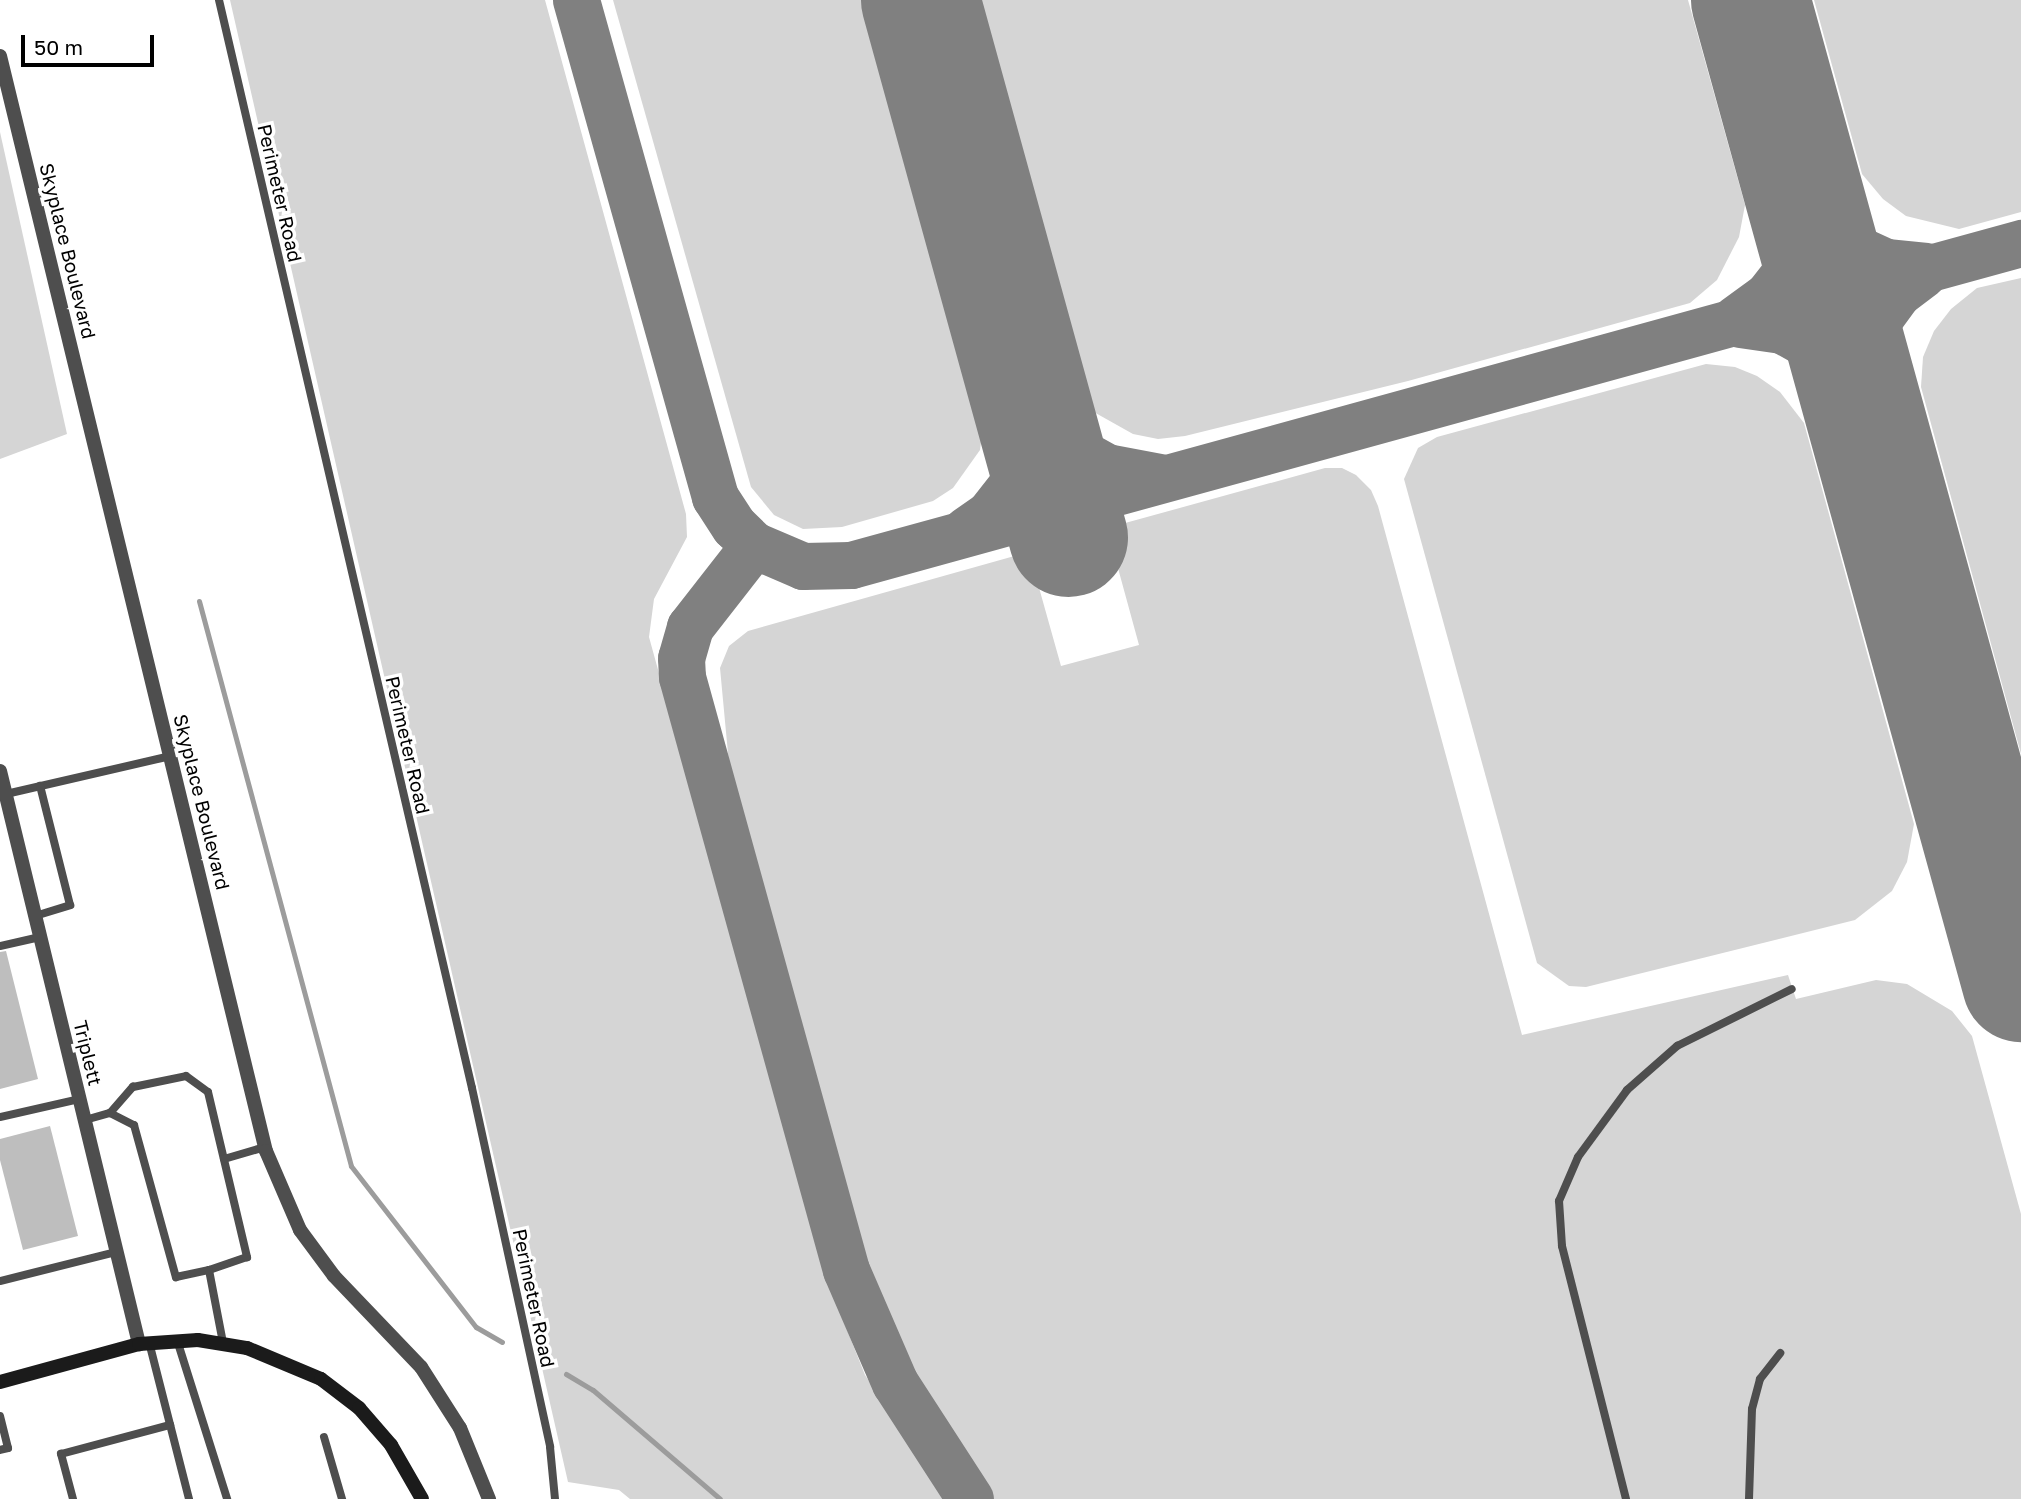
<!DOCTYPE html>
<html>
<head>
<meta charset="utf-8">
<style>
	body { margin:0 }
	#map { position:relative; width:2021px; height:1499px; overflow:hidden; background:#fff; font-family:"Golos Text",sans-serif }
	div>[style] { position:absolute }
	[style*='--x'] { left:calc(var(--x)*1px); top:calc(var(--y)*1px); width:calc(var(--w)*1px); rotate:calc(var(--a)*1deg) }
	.green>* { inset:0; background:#d5d5d5 }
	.stream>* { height:5px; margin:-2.5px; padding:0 2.5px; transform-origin:2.5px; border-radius:2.5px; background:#9c9c9c }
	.taxiway>* { height:47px; margin:-23.5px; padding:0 23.5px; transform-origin:23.5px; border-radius:23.5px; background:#808080 }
	.runway>* { height:119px; margin:-59.5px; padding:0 59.5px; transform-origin:59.5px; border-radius:59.5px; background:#808080 }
	.building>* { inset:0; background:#bebebe }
	.service>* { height:8px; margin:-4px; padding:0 4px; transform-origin:4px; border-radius:4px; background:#4e4e4e }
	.minor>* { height:14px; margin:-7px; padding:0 7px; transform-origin:7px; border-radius:7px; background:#4e4e4e }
	.secondary>* { height:14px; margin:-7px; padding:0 7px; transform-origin:7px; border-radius:7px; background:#1b1b1b }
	span { translate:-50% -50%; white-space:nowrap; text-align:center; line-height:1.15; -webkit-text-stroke:7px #fff; paint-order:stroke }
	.street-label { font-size:19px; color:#000 }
	.scale { position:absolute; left:21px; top:35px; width:133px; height:32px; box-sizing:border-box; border:4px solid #000; border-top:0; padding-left:9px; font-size:21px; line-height:24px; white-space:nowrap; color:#000; -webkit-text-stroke:5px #fff; paint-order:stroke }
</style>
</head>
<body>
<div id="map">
	<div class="green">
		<i style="clip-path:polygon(230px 0,545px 0,686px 514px,687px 537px,654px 599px,649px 637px,824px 1272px,865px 1375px,947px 1499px,630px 1499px,619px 1490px,568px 1482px)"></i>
		<i style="clip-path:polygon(613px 0,879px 0,987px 393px,980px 450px,953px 488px,933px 501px,842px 527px,803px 529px,774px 515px,751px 487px)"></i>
		<i style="clip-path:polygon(963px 0,1688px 0,1745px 205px,1739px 237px,1717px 280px,1690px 303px,1408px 381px,1185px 436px,1158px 439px,1133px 434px,1092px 411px,1073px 386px,1060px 354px)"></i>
		<i style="clip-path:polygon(1814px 0,2021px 0,2021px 212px,1959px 229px,1906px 216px,1883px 199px,1862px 174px)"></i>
		<i style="clip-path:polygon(0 132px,67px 434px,0 459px)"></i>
		<i style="clip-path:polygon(2021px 278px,2021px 754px,1921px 387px,1923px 357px,1934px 331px,1951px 309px,1977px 288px)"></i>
		<i style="clip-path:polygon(1706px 364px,1735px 367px,1757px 376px,1780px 392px,1804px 423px,1914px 824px,1907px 862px,1892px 891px,1855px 920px,1586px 987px,1569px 986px,1537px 963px,1404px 479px,1418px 448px,1437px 437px)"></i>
		<i style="clip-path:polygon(1325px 468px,1342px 468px,1356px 475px,1371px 490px,1378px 506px,1522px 1035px,1788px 975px,1796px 999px,1876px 980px,1907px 984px,1952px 1011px,1972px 1036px,2021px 1214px,2021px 1499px,992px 1499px,899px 1349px,869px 1275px,729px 764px,720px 668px,729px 646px,748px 631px,1029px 552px,1061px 666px,1139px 645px,1107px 528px)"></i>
	</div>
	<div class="stream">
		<i style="--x:199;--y:601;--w:585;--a:74.94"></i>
		<i style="--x:351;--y:1166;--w:204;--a:52.2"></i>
		<i style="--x:476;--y:1327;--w:30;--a:30"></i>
		<i style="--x:566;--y:1374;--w:31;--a:31"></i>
		<i style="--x:593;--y:1390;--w:167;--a:40.6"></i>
	</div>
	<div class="taxiway">
		<i style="--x:576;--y:0;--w:516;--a:74.37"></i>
		<i style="--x:715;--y:497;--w:35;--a:57"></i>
		<i style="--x:734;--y:526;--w:28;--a:44"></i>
		<i style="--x:754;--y:545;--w:53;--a:23.2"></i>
		<i style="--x:803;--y:566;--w:48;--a:-1.2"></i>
		<i style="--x:851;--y:565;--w:1214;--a:-15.39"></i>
		<i style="--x:1758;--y:0;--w:62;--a:81.6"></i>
		<i style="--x:1801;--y:184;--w:43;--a:61.1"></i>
		<i style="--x:1822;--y:222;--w:28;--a:45"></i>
		<i style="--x:1842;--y:242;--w:48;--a:24.4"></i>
		<i style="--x:1886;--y:262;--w:40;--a:5.7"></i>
		<i style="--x:1735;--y:319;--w:39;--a:-36"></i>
		<i style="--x:1767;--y:296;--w:36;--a:-52"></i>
		<i style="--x:1789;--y:268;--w:37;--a:-71"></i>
		<i style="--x:1801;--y:233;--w:49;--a:-90"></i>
		<i style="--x:1740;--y:324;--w:42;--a:8.1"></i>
		<i style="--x:1782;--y:330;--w:39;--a:29"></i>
		<i style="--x:1816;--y:349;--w:33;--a:43"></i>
		<i style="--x:1840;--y:371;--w:47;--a:60.7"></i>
		<i style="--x:1863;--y:412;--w:50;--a:-91.1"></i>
		<i style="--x:1862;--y:362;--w:37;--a:-73"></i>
		<i style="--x:1873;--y:327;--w:42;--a:-53.7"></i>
		<i style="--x:1898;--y:293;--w:31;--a:-37"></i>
		<i style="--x:966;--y:530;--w:28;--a:-35"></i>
		<i style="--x:989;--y:514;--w:36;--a:-52"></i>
		<i style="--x:1011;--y:486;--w:73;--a:-70.8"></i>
		<i style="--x:1035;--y:417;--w:55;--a:38.3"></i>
		<i style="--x:1078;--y:451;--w:33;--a:29"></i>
		<i style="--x:1107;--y:467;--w:54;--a:10.7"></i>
		<i style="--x:754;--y:545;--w:104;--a:128"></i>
		<i style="--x:690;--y:627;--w:32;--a:106"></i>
		<i style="--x:681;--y:658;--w:19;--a:87"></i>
		<i style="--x:682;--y:677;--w:615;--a:74.54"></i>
		<i style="--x:846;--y:1270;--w:123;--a:66.6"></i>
		<i style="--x:895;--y:1383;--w:138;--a:57.1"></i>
		<i style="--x:1968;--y:792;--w:42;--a:61.6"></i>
		<i style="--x:1988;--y:829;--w:46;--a:44.1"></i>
	</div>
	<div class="runway">
		<i style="--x:920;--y:0;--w:557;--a:74.59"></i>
		<i style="--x:1750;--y:0;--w:1019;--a:74.57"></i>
	</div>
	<div class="building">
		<i style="clip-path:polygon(6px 951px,38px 1079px,0 1089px,0 952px)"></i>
		<i style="clip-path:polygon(50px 1126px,78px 1236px,23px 1250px,0 1160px,0 1139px)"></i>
	</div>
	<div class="service">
		<i style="--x:219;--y:0;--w:1117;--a:76.91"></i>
		<i style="--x:472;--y:1088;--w:367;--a:77.7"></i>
		<i style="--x:550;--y:1447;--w:52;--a:84.5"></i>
		<i style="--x:6;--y:794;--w:169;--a:-13"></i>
		<i style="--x:35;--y:916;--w:37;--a:-17"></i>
		<i style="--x:70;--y:905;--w:123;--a:-104.1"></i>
		<i style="--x:0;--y:946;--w:41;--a:-12.7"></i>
		<i style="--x:110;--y:1113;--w:27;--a:27"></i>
		<i style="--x:134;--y:1125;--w:158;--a:74.6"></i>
		<i style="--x:176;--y:1277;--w:34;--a:-12"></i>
		<i style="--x:0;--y:1117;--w:82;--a:-12.7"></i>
		<i style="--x:85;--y:1120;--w:26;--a:-16"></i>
		<i style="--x:110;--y:1113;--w:35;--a:-49"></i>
		<i style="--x:133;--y:1087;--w:54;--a:-11.7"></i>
		<i style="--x:186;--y:1076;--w:27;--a:36"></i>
		<i style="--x:208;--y:1092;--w:170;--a:76.7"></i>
		<i style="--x:247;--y:1257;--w:40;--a:161.1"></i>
		<i style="--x:209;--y:1270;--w:74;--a:79.1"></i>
		<i style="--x:224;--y:1159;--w:43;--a:-16.3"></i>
		<i style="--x:0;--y:1281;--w:120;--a:-14"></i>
		<i style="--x:177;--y:1340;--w:167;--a:72.5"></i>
		<i style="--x:149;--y:1342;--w:162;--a:75.7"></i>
		<i style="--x:0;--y:1416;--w:33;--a:76"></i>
		<i style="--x:8;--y:1448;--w:8;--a:166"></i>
		<i style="--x:324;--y:1437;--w:65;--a:73.8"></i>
		<i style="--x:73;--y:1499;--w:47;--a:-104.9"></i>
		<i style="--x:61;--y:1454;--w:113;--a:-14.9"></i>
		<i style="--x:1626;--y:1499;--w:261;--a:-104.2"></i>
		<i style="--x:1562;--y:1246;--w:45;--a:-93.8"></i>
		<i style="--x:1559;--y:1201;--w:48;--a:-66.6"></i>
		<i style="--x:1578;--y:1157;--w:83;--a:-53.8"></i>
		<i style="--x:1627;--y:1090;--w:67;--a:-41.3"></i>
		<i style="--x:1677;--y:1046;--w:128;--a:-26.4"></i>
		<i style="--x:1749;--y:1499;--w:90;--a:-88.1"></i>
		<i style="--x:1752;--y:1409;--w:31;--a:-75"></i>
		<i style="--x:1760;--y:1379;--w:33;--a:-52"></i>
	</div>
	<div class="minor">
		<i style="--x:0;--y:56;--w:1127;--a:76.35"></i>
		<i style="--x:266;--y:1151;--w:86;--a:66.7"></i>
		<i style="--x:300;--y:1230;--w:57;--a:53.5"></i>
		<i style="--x:334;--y:1276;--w:126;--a:46.3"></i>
		<i style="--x:421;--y:1367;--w:72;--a:57.4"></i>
		<i style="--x:460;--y:1428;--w:77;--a:67.8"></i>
		<i style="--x:0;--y:771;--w:590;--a:76.36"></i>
	</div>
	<div class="secondary">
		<i style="--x:0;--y:1382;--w:144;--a:-15.3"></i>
		<i style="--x:139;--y:1344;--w:59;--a:-3.9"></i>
		<i style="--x:198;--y:1340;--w:50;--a:9.3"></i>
		<i style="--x:247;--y:1348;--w:80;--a:22.7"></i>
		<i style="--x:321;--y:1379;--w:48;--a:37.3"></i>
		<i style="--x:359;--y:1408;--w:49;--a:49.1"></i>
		<i style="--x:391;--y:1445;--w:62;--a:60.1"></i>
	</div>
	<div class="street-label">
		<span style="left:280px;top:193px;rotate:77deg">Perimeter Road</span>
		<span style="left:68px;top:251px;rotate:76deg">Skyplace Boulevard</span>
		<span style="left:408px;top:745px;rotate:77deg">Perimeter Road</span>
		<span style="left:202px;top:802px;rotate:76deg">Skyplace Boulevard</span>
		<span style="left:88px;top:1053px;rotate:76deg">Triplett</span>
		<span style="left:534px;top:1298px;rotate:78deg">Perimeter Road</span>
	</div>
	<div class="scale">50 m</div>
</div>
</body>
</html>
